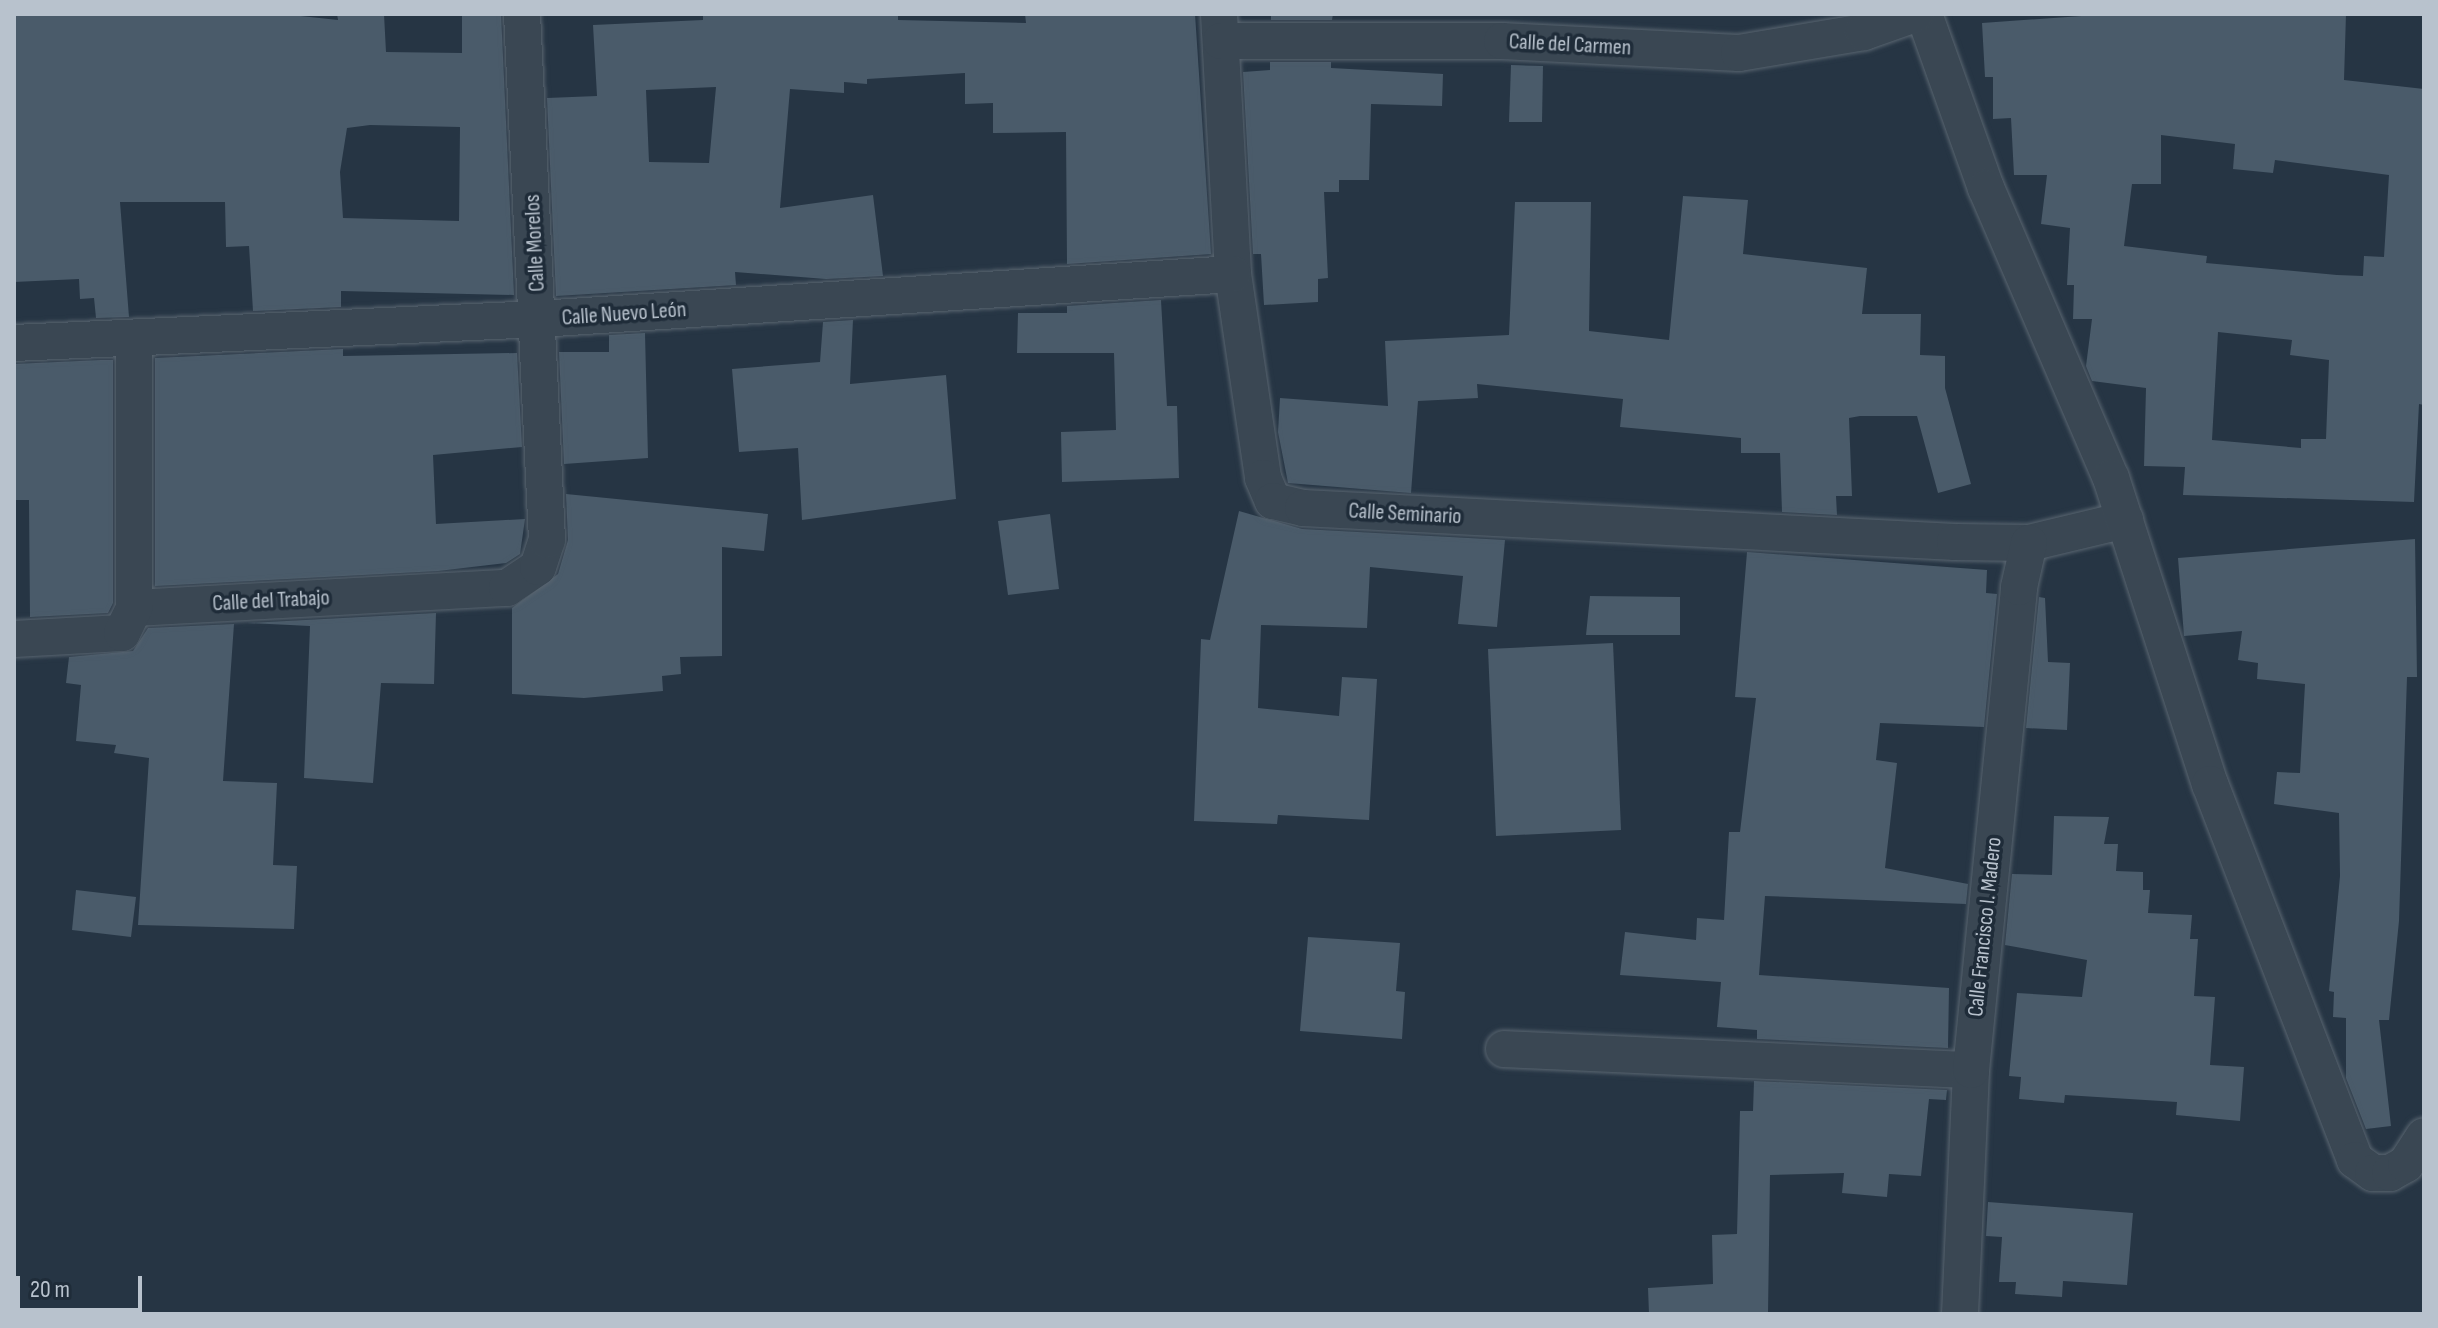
<!DOCTYPE html>
<html>
<head>
<meta charset="utf-8">
<style>
	body { margin:0 }
	#map { position:relative; width:2438px; height:1328px; overflow:hidden; background:#263544; font-family:"Sofia Sans Condensed",sans-serif }
	div>[style] { position:absolute }
	[style*='--x'] { left:calc(var(--x)*1px); top:calc(var(--y)*1px); width:calc(var(--w)*1px); rotate:calc(var(--a)*1deg) }
	.building>* { inset:0; background:#4a5b6a }
	.roads { filter:drop-shadow(0 0 2px #596570) drop-shadow(0 0 2px #596570) }
	.minor>* { height:36px; margin:-18px; padding:0 18px; transform-origin:18px; border-radius:18px; background:#3a4753 }
	span { translate:-50% -50%; white-space:nowrap; text-align:center; line-height:1.15; -webkit-text-stroke:7px #1f2c39; paint-order:stroke }
	.street-label { font-size:22px; color:#b8c2cd }
	.frame { position:absolute; inset:0; border:16px solid #b8c2cd; pointer-events:none }
	.scale { position:absolute; left:16px; top:1276px; width:126px; height:36px; box-sizing:border-box; border:4px solid #b8c2cd; border-top:0; padding-left:10px; font-size:24px; line-height:28px; white-space:nowrap; color:#b8c2cd; -webkit-text-stroke:6px #1f2c39; paint-order:stroke }
</style>
</head>
<body>
<div id="map">
	<div class="building">
		<i style="clip-path:polygon(evenodd,14px 14px,282px 14px,338px 20px,337px 14px,384px 14px,386px 52px,462px 53px,462px 14px,501px 14px,514px 295px,341px 291px,341px 307px,253px 311px,249px 246px,226px 247px,225px 202px,120px 202px,129px 317px,96px 318px,94px 298px,80px 299px,79px 279px,14px 282px,14px 14px,370px 125px,460px 127px,459px 221px,343px 218px,340px 172px,347px 128px,370px 125px)"></i>
		<i style="clip-path:polygon(evenodd,703px 14px,898px 14px,898px 20px,1026px 23px,1025px 14px,1195px 14px,1211px 254px,1067px 264px,1066px 132px,993px 133px,993px 103px,965px 104px,965px 73px,867px 79px,867px 84px,844px 82px,844px 93px,790px 89px,780px 208px,873px 195px,883px 276px,826px 279px,735px 272px,736px 285px,556px 296px,547px 98px,597px 96px,593px 25px,703px 20px,703px 14px,716px 87px,709px 163px,649px 162px,646px 90px,716px 87px)"></i>
		<i style="clip-path:polygon(1271px 14px,1333px 14px,1332px 20px,1271px 20px)"></i>
		<i style="clip-path:polygon(evenodd,2110px 14px,2346px 14px,2344px 80px,2424px 89px,2424px 405px,2419px 404px,2414px 502px,2183px 495px,2185px 467px,2144px 466px,2146px 388px,2092px 381px,2086px 366px,2092px 319px,2073px 319px,2074px 285px,2067px 285px,2070px 228px,2041px 224px,2047px 175px,2014px 175px,2011px 118px,1993px 119px,1993px 77px,1985px 77px,1982px 23px,2110px 14px,2161px 135px,2235px 144px,2233px 169px,2273px 173px,2275px 160px,2389px 175px,2384px 257px,2364px 256px,2363px 276px,2337px 275px,2206px 263px,2207px 256px,2124px 246px,2132px 184px,2161px 184px,2161px 135px,2110px 14px,2218px 332px,2292px 340px,2290px 355px,2329px 360px,2326px 439px,2301px 439px,2301px 448px,2212px 440px,2218px 332px)"></i>
		<i style="clip-path:polygon(1270px 62px,1331px 62px,1331px 68px,1443px 74px,1442px 106px,1371px 104px,1369px 180px,1339px 180px,1339px 192px,1324px 192px,1328px 278px,1318px 279px,1318px 302px,1264px 305px,1261px 254px,1253px 254px,1243px 72px,1270px 70px)"></i>
		<i style="clip-path:polygon(1511px 65px,1543px 66px,1542px 122px,1509px 122px)"></i>
		<i style="clip-path:polygon(1683px 196px,1748px 200px,1743px 254px,1867px 268px,1862px 314px,1921px 314px,1920px 355px,1945px 356px,1945px 388px,1971px 484px,1938px 493px,1917px 416px,1860px 416px,1849px 418px,1852px 496px,1836px 496px,1837px 515px,1782px 512px,1780px 453px,1741px 453px,1741px 438px,1620px 427px,1623px 399px,1477px 384px,1478px 398px,1418px 401px,1411px 493px,1288px 483px,1278px 432px,1280px 398px,1388px 406px,1385px 341px,1509px 335px,1515px 202px,1591px 202px,1589px 331px,1669px 340px)"></i>
		<i style="clip-path:polygon(1161px 300px,1167px 406px,1177px 406px,1179px 478px,1062px 482px,1061px 432px,1116px 430px,1114px 353px,1017px 353px,1018px 313px,1067px 313px,1067px 306px)"></i>
		<i style="clip-path:polygon(853px 320px,850px 384px,946px 375px,956px 499px,802px 520px,798px 448px,739px 452px,732px 369px,820px 362px,823px 322px)"></i>
		<i style="clip-path:polygon(645px 333px,648px 458px,564px 464px,559px 352px,609px 352px,609px 335px)"></i>
		<i style="clip-path:polygon(343px 349px,343px 356px,517px 353px,522px 447px,433px 455px,436px 524px,525px 519px,520px 554px,506px 563px,438px 571px,155px 586px,155px 358px)"></i>
		<i style="clip-path:polygon(101px 360px,113px 360px,113px 603px,108px 613px,30px 617px,29px 500px,14px 500px,14px 364px)"></i>
		<i style="clip-path:polygon(566px 494px,768px 514px,764px 551px,722px 547px,722px 656px,680px 657px,681px 674px,662px 676px,663px 691px,584px 698px,512px 694px,512px 608px,558px 574px,568px 540px)"></i>
		<i style="clip-path:polygon(1239px 511px,1302px 529px,1505px 540px,1497px 627px,1458px 624px,1463px 576px,1370px 567px,1367px 628px,1261px 625px,1258px 708px,1339px 716px,1342px 677px,1377px 679px,1369px 820px,1278px 815px,1277px 824px,1194px 821px,1201px 639px,1210px 640px)"></i>
		<i style="clip-path:polygon(1050px 514px,1059px 589px,1008px 595px,998px 521px)"></i>
		<i style="clip-path:polygon(2415px 539px,2417px 677px,2407px 677px,2399px 921px,2389px 1020px,2379px 1020px,2391px 1126px,2366px 1129px,2346px 1078px,2346px 1018px,2333px 1017px,2334px 992px,2329px 991px,2340px 876px,2339px 813px,2274px 804px,2277px 772px,2300px 773px,2305px 684px,2257px 679px,2258px 663px,2238px 660px,2242px 631px,2184px 636px,2178px 558px)"></i>
		<i style="clip-path:polygon(1747px 552px,1987px 570px,1986px 593px,1997px 594px,1984px 727px,1880px 723px,1876px 760px,1897px 763px,1885px 868px,1968px 884px,1966px 904px,1765px 896px,1759px 975px,1949px 988px,1948px 1048px,1757px 1039px,1757px 1030px,1717px 1027px,1721px 982px,1620px 975px,1625px 932px,1696px 940px,1697px 918px,1724px 920px,1729px 832px,1740px 832px,1756px 698px,1735px 697px)"></i>
		<i style="clip-path:polygon(1590px 596px,1680px 597px,1680px 635px,1586px 635px)"></i>
		<i style="clip-path:polygon(2039px 597px,2045px 598px,2048px 662px,2070px 663px,2067px 730px,2026px 728px)"></i>
		<i style="clip-path:polygon(436px 613px,434px 684px,381px 683px,373px 783px,304px 778px,310px 626px,247px 623px)"></i>
		<i style="clip-path:polygon(234px 624px,223px 781px,277px 783px,273px 865px,297px 866px,294px 929px,138px 925px,149px 758px,114px 753px,116px 745px,76px 741px,81px 685px,66px 683px,69px 657px,133px 651px,148px 628px)"></i>
		<i style="clip-path:polygon(1613px 643px,1621px 830px,1496px 836px,1488px 649px)"></i>
		<i style="clip-path:polygon(2054px 816px,2109px 817px,2104px 844px,2118px 844px,2116px 871px,2143px 872px,2143px 890px,2150px 890px,2148px 913px,2192px 915px,2190px 939px,2198px 939px,2194px 996px,2215px 997px,2210px 1065px,2244px 1067px,2240px 1121px,2176px 1115px,2177px 1102px,2065px 1095px,2064px 1103px,2019px 1099px,2021px 1077px,2009px 1076px,2017px 993px,2082px 997px,2087px 960px,2005px 945px,2012px 874px,2052px 875px)"></i>
		<i style="clip-path:polygon(76px 890px,136px 897px,131px 937px,72px 930px)"></i>
		<i style="clip-path:polygon(1308px 937px,1400px 943px,1396px 991px,1405px 992px,1402px 1039px,1300px 1031px)"></i>
		<i style="clip-path:polygon(1754px 1081px,1947px 1090px,1946px 1100px,1929px 1099px,1921px 1176px,1889px 1174px,1887px 1197px,1842px 1193px,1844px 1173px,1770px 1175px,1768px 1314px,1649px 1314px,1648px 1288px,1713px 1284px,1712px 1235px,1737px 1234px,1740px 1111px,1753px 1111px)"></i>
		<i style="clip-path:polygon(1988px 1202px,2133px 1213px,2127px 1285px,2063px 1281px,2062px 1297px,2015px 1294px,2016px 1282px,1999px 1282px,2002px 1237px,1986px 1236px)"></i>
	</div>
	<div class="roads">
		<div class="minor">
			<i style="--x:1219;--y:14;--w:260;--a:86.9"></i>
			<i style="--x:1233;--y:274;--w:206;--a:81.6"></i>
			<i style="--x:1263;--y:478;--w:25;--a:67"></i>
			<i style="--x:1273;--y:501;--w:31;--a:13"></i>
			<i style="--x:1303;--y:508;--w:653;--a:2.99"></i>
			<i style="--x:1955;--y:542;--w:74;--a:0.8"></i>
			<i style="--x:2029;--y:543;--w:99;--a:-13.5"></i>
			<i style="--x:1924;--y:14;--w:185;--a:70.4"></i>
			<i style="--x:1986;--y:188;--w:316;--a:66.7"></i>
			<i style="--x:2111;--y:478;--w:322;--a:72.1"></i>
			<i style="--x:2210;--y:784;--w:403;--a:68.9"></i>
			<i style="--x:2355;--y:1160;--w:22;--a:36"></i>
			<i style="--x:2373;--y:1173;--w:17;--a:0"></i>
			<i style="--x:2390;--y:1173;--w:18;--a:-29"></i>
			<i style="--x:2406;--y:1164;--w:33;--a:-57"></i>
			<i style="--x:1221;--y:41;--w:281;--a:0"></i>
			<i style="--x:1502;--y:41;--w:237;--a:2.9"></i>
			<i style="--x:1739;--y:53;--w:127;--a:-9.5"></i>
			<i style="--x:1864;--y:32;--w:54;--a:-19.4"></i>
			<i style="--x:14;--y:343;--w:526;--a:-2.62"></i>
			<i style="--x:539;--y:319;--w:695;--a:-3.71"></i>
			<i style="--x:134;--y:608;--w:374;--a:-3.1"></i>
			<i style="--x:507;--y:588;--w:37;--a:-34"></i>
			<i style="--x:538;--y:567;--w:28;--a:-72"></i>
			<i style="--x:547;--y:540;--w:527;--a:-92.72"></i>
			<i style="--x:14;--y:639;--w:108;--a:-3.2"></i>
			<i style="--x:122;--y:633;--w:28;--a:-64"></i>
			<i style="--x:134;--y:608;--w:270;--a:-90"></i>
			<i style="--x:1504;--y:1049;--w:467;--a:2.6"></i>
			<i style="--x:1960;--y:1314;--w:244;--a:-87.4"></i>
			<i style="--x:1971;--y:1070;--w:485;--a:-84.3"></i>
			<i style="--x:2019;--y:587;--w:45;--a:-77.2"></i>
		</div>
	</div>
	<div class="street-label">
		<span style="left:1570px;top:45px;rotate:3deg">Calle del Carmen</span>
		<span style="left:535px;top:243px;rotate:-93deg">Calle Morelos</span>
		<span style="left:624px;top:314px;rotate:-4deg">Calle Nuevo León</span>
		<span style="left:1405px;top:514px;rotate:3deg">Calle Seminario</span>
		<span style="left:271px;top:601px;rotate:-3deg">Calle del Trabajo</span>
		<span style="left:1985px;top:927px;rotate:-84deg">Calle Francisco I. Madero</span>
	</div>
	<div class="frame"></div>
	<div class="scale">20 m</div>
</div>
</body>
</html>
